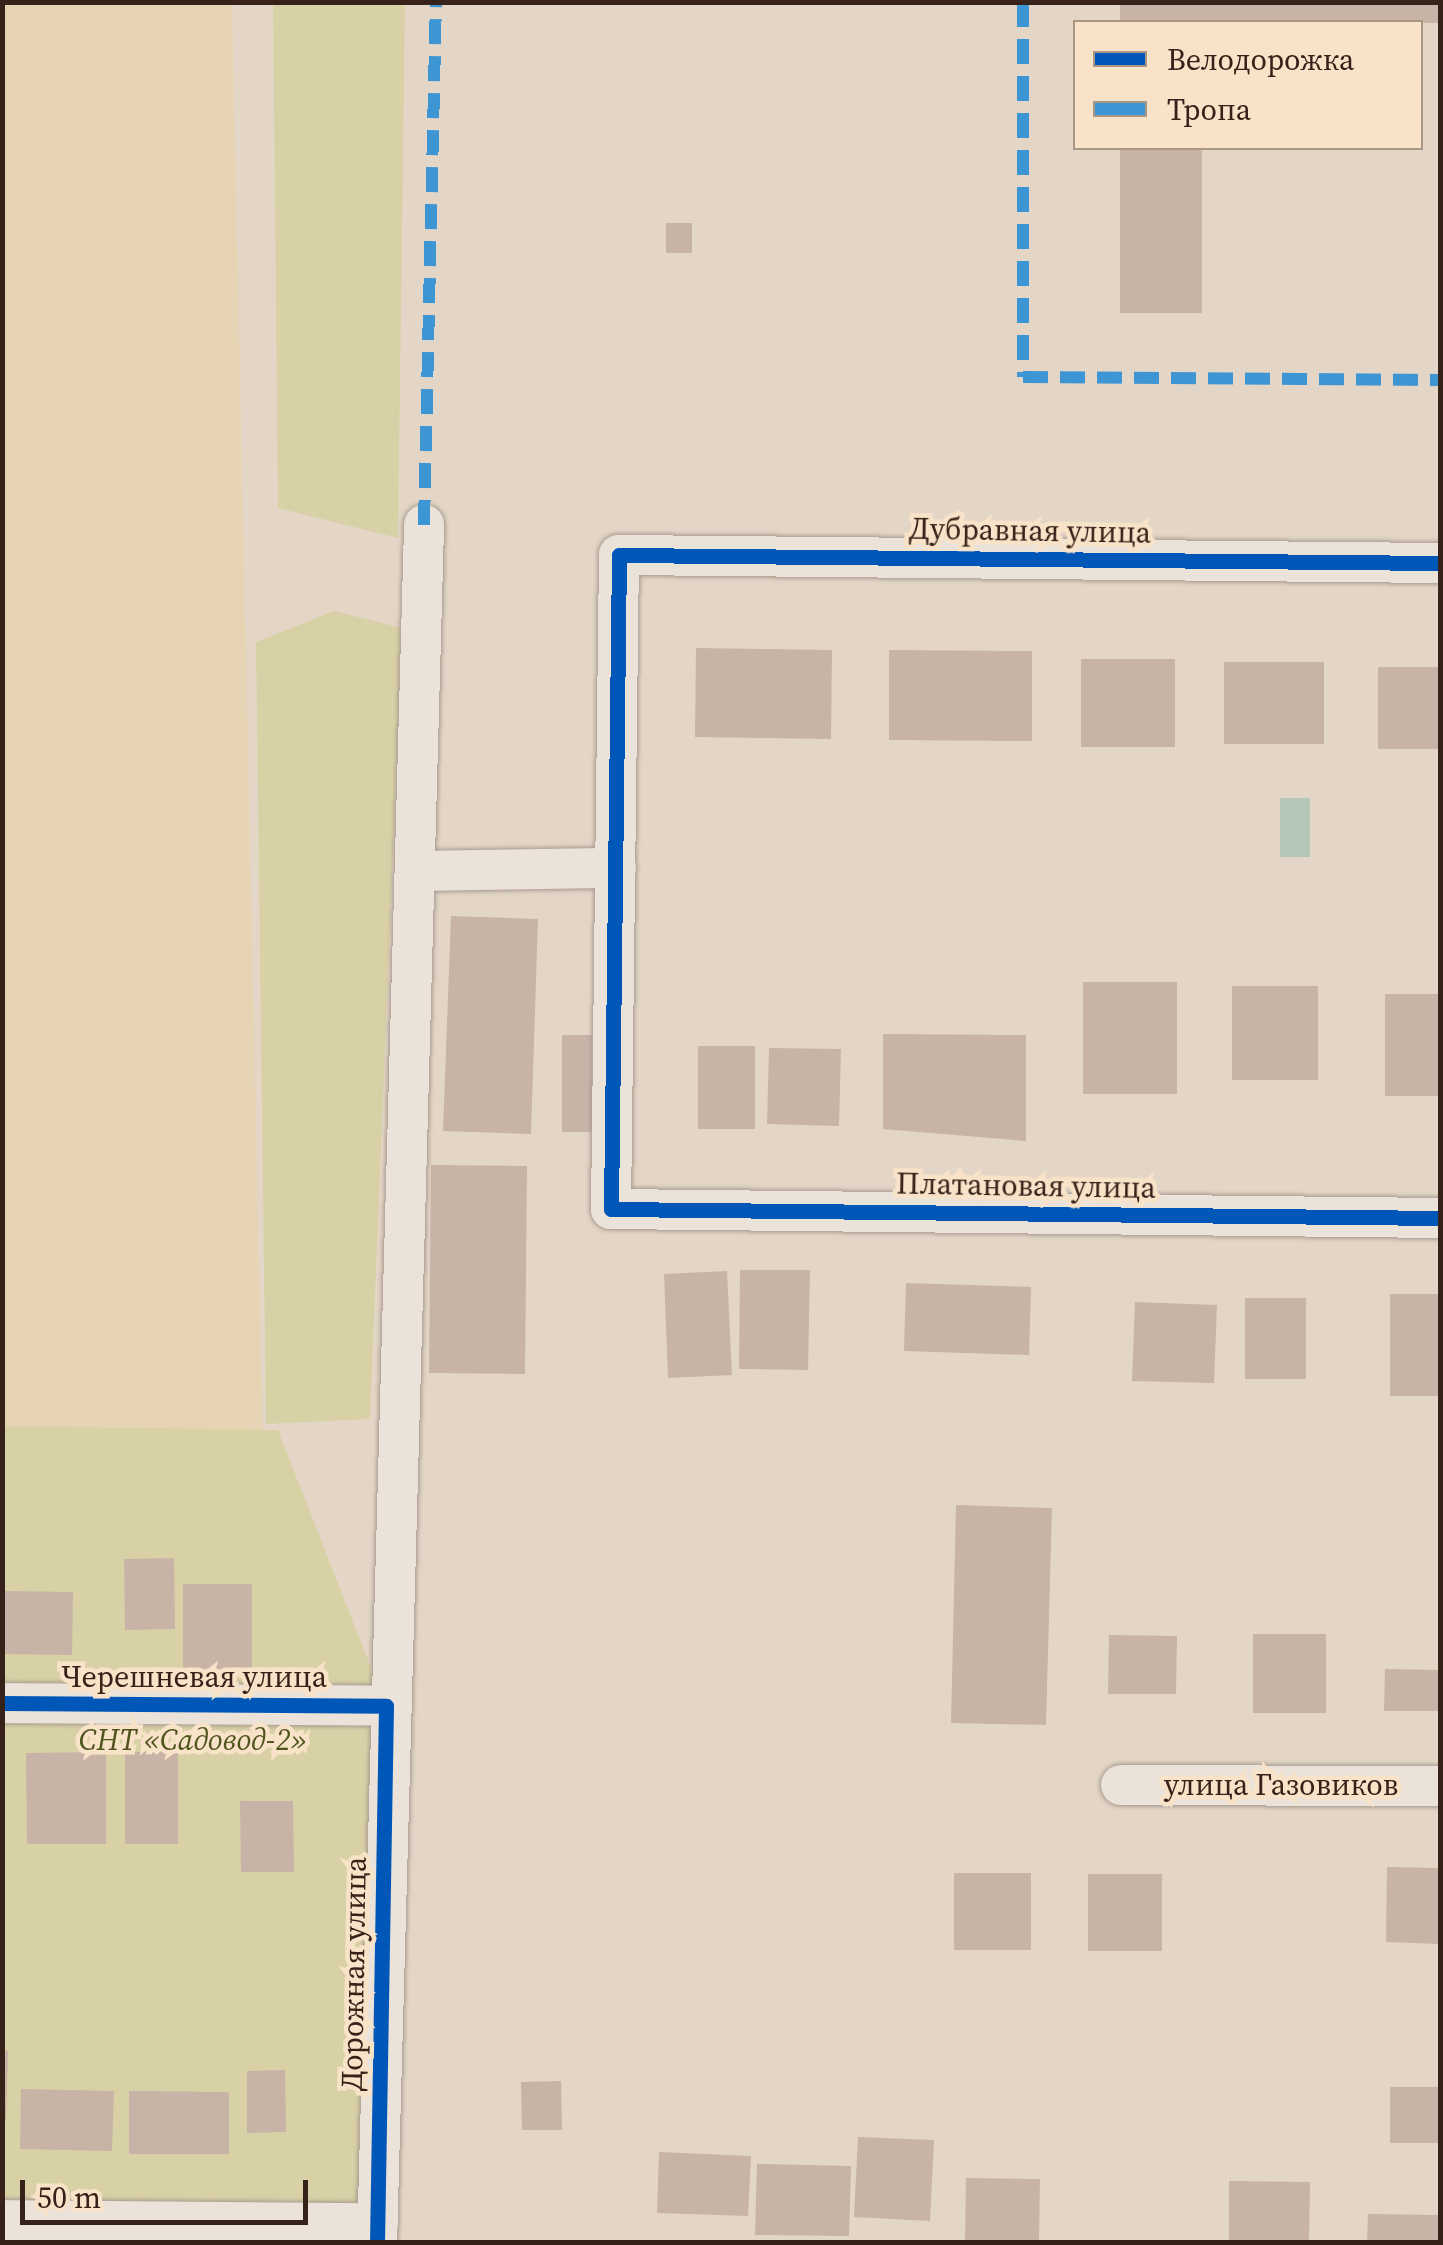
<!DOCTYPE html>
<html>
<head>
<meta charset="utf-8">
<style>
	body { margin:0 }
	#map { position:relative; width:1443px; height:2245px; overflow:hidden; background:#e4d6c6; font-family:"Source Serif 4",serif }
	div>[style] { position:absolute }
	[style*='--x'] { left:calc(var(--x)*1px); top:calc(var(--y)*1px); width:calc(var(--w)*1px); rotate:calc(var(--a)*1deg) }
	.farmland>* { inset:0; background:#e6d4b4 }
	.green>* { inset:0; background:#d9d1a6 }
	.water>* { inset:0; background:#b3c7b7 }
	.building>* { inset:0; background:#c8b3a7 }
	.roads { filter:drop-shadow(0 0 2px #a89b90) drop-shadow(0 0 2px #a89b90) }
	.minor>* { height:40px; margin:-20px; padding:0 20px; transform-origin:20px; border-radius:20px; background:#ebe3d9 }
	.quiet>* { height:12px; margin-top:-6px; transform-origin:0; background:repeating-linear-gradient(90deg,#3e95d4 0 25px,transparent 0 37px) }
	.cycleway>* { height:15px; margin:-7.5px; padding:0 7.5px; transform-origin:7.5px; border-radius:7.5px; background:#0057b8 }
	span { translate:-50% -50%; white-space:nowrap; text-align:center; line-height:1.15; -webkit-text-stroke:9px #f8e3c9; paint-order:stroke }
	.street-label { font-size:30px; color:#362219 }
	.park-label { font-size:30px; color:#50551e; font-style:italic }
	.frame { position:absolute; inset:0; border:5px solid #362219; pointer-events:none }
	.legend { position:absolute; left:1073px; top:20px; width:350px; height:130px; box-sizing:border-box; background:#f8e3c9; border:2px solid #aa9683; margin:0; padding:12px 18px; list-style:none; font-size:30px; color:#362219 }
	.legend li { display:flex; align-items:center; gap:20px; height:50px }
	.legend b { width:50px; border:2px solid #aa9683 }
	.scale { position:absolute; left:20px; top:2180px; width:288px; height:45px; box-sizing:border-box; border:5px solid #362219; border-top:0; padding-left:12px; font-size:30px; line-height:35px; white-space:nowrap; color:#362219; -webkit-text-stroke:8px #f8e3c9; paint-order:stroke }
</style>
</head>
<body>
<div id="map">
	<div class="farmland">
		<i style="clip-path:polygon(3px 3px,232px 3px,265px 1550px,3px 1545px)"></i>
	</div>
	<div class="green">
		<i style="clip-path:polygon(273px 3px,405px 3px,398px 538px,278px 508px)"></i>
		<i style="clip-path:polygon(334px 611px,402px 628px,370px 1419px,266px 1424px,256px 642px)"></i>
		<i style="clip-path:polygon(3px 1426px,278px 1430px,386px 1706px,377px 2242px,3px 2242px)"></i>
	</div>
	<div class="water">
		<i style="clip-path:polygon(1280px 798px,1310px 798px,1310px 857px,1280px 857px)"></i>
	</div>
	<div class="building">
		<i style="clip-path:polygon(1120px 2px,1440px 2px,1440px 23px,1120px 22px)"></i>
		<i style="clip-path:polygon(1120px 148px,1202px 148px,1202px 313px,1120px 313px)"></i>
		<i style="clip-path:polygon(666px 223px,692px 223px,692px 253px,666px 253px)"></i>
		<i style="clip-path:polygon(696px 648px,832px 650px,831px 739px,695px 737px)"></i>
		<i style="clip-path:polygon(889px 650px,1032px 651px,1032px 741px,889px 740px)"></i>
		<i style="clip-path:polygon(1081px 659px,1175px 659px,1175px 747px,1081px 747px)"></i>
		<i style="clip-path:polygon(1224px 662px,1324px 662px,1324px 744px,1224px 744px)"></i>
		<i style="clip-path:polygon(1378px 667px,1440px 667px,1440px 749px,1378px 749px)"></i>
		<i style="clip-path:polygon(451px 916px,538px 919px,531px 1134px,443px 1131px)"></i>
		<i style="clip-path:polygon(1083px 982px,1177px 982px,1177px 1094px,1083px 1094px)"></i>
		<i style="clip-path:polygon(1232px 986px,1318px 986px,1318px 1080px,1232px 1080px)"></i>
		<i style="clip-path:polygon(1385px 994px,1440px 994px,1440px 1096px,1385px 1096px)"></i>
		<i style="clip-path:polygon(883px 1034px,1026px 1035px,1026px 1141px,883px 1129px)"></i>
		<i style="clip-path:polygon(562px 1035px,592px 1035px,592px 1132px,562px 1132px)"></i>
		<i style="clip-path:polygon(698px 1046px,755px 1046px,755px 1129px,698px 1129px)"></i>
		<i style="clip-path:polygon(769px 1048px,841px 1049px,839px 1126px,767px 1124px)"></i>
		<i style="clip-path:polygon(431px 1165px,527px 1166px,525px 1374px,429px 1373px)"></i>
		<i style="clip-path:polygon(740px 1270px,810px 1270px,808px 1370px,739px 1369px)"></i>
		<i style="clip-path:polygon(727px 1271px,732px 1375px,668px 1378px,664px 1274px)"></i>
		<i style="clip-path:polygon(906px 1283px,1031px 1287px,1029px 1355px,904px 1351px)"></i>
		<i style="clip-path:polygon(1390px 1294px,1440px 1294px,1440px 1396px,1390px 1396px)"></i>
		<i style="clip-path:polygon(1245px 1298px,1306px 1298px,1306px 1379px,1245px 1379px)"></i>
		<i style="clip-path:polygon(1135px 1302px,1217px 1305px,1214px 1383px,1132px 1381px)"></i>
		<i style="clip-path:polygon(956px 1505px,1052px 1508px,1046px 1725px,951px 1723px)"></i>
		<i style="clip-path:polygon(174px 1558px,175px 1629px,125px 1630px,124px 1559px)"></i>
		<i style="clip-path:polygon(183px 1584px,252px 1584px,252px 1669px,183px 1669px)"></i>
		<i style="clip-path:polygon(2px 1591px,73px 1592px,72px 1655px,2px 1654px)"></i>
		<i style="clip-path:polygon(1253px 1634px,1326px 1634px,1326px 1713px,1253px 1713px)"></i>
		<i style="clip-path:polygon(1109px 1635px,1177px 1636px,1176px 1694px,1108px 1694px)"></i>
		<i style="clip-path:polygon(1385px 1669px,1440px 1670px,1440px 1711px,1384px 1711px)"></i>
		<i style="clip-path:polygon(106px 1752px,106px 1844px,27px 1844px,26px 1753px)"></i>
		<i style="clip-path:polygon(125px 1752px,178px 1752px,178px 1844px,125px 1844px)"></i>
		<i style="clip-path:polygon(240px 1801px,293px 1801px,294px 1872px,241px 1872px)"></i>
		<i style="clip-path:polygon(1387px 1867px,1440px 1868px,1440px 1944px,1386px 1942px)"></i>
		<i style="clip-path:polygon(954px 1873px,1031px 1873px,1031px 1950px,954px 1950px)"></i>
		<i style="clip-path:polygon(1088px 1874px,1162px 1874px,1162px 1951px,1088px 1951px)"></i>
		<i style="clip-path:polygon(2px 2051px,8px 2051px,6px 2119px,2px 2119px)"></i>
		<i style="clip-path:polygon(285px 2070px,286px 2132px,247px 2133px,247px 2071px)"></i>
		<i style="clip-path:polygon(561px 2081px,562px 2130px,522px 2130px,521px 2082px)"></i>
		<i style="clip-path:polygon(1390px 2087px,1440px 2087px,1440px 2143px,1390px 2143px)"></i>
		<i style="clip-path:polygon(21px 2089px,114px 2091px,112px 2151px,20px 2149px)"></i>
		<i style="clip-path:polygon(129px 2091px,229px 2092px,229px 2154px,129px 2154px)"></i>
		<i style="clip-path:polygon(858px 2137px,934px 2140px,930px 2221px,854px 2217px)"></i>
		<i style="clip-path:polygon(659px 2152px,751px 2156px,748px 2216px,657px 2213px)"></i>
		<i style="clip-path:polygon(757px 2164px,851px 2166px,849px 2236px,755px 2235px)"></i>
		<i style="clip-path:polygon(966px 2178px,1040px 2179px,1039px 2242px,965px 2242px)"></i>
		<i style="clip-path:polygon(1229px 2181px,1310px 2182px,1309px 2242px,1229px 2242px)"></i>
		<i style="clip-path:polygon(1368px 2214px,1440px 2215px,1440px 2242px,1367px 2242px)"></i>
	</div>
	<div class="roads">
		<div class="minor">
			<i style="--x:1440;--y:563;--w:821;--a:-179.44"></i>
			<i style="--x:619;--y:555;--w:654;--a:90.7"></i>
			<i style="--x:611;--y:1209;--w:829;--a:0.62"></i>
			<i style="--x:419;--y:871;--w:197;--a:-0.9"></i>
			<i style="--x:2;--y:1703;--w:384;--a:0.4"></i>
			<i style="--x:1121;--y:1785;--w:319;--a:0.2"></i>
			<i style="--x:2;--y:2220;--w:376;--a:0.5"></i>
			<i style="--x:377;--y:2242;--w:1718;--a:-88.43"></i>
		</div>
	</div>
	<div class="quiet">
		<i style="--x:1023;--y:2;--w:375;--a:90"></i>
		<i style="--x:1023;--y:377;--w:417;--a:0.4"></i>
		<i style="--x:424;--y:525;--w:523;--a:-88.69"></i>
	</div>
	<div class="cycleway">
		<i style="--x:1440;--y:563;--w:821;--a:-179.44"></i>
		<i style="--x:619;--y:555;--w:654;--a:90.7"></i>
		<i style="--x:611;--y:1209;--w:829;--a:0.62"></i>
		<i style="--x:2;--y:1703;--w:384;--a:0.4"></i>
		<i style="--x:386;--y:1706;--w:536;--a:90.96"></i>
	</div>
	<div class="street-label">
		<span style="left:1030px;top:531px;rotate:1deg">Дубравная улица</span>
		<span style="left:1026px;top:1186px;rotate:1deg">Платановая улица</span>
		<span style="left:194px;top:1677px">Черешневая улица</span>
		<span style="left:1281px;top:1785px">улица Газовиков</span>
		<span style="left:354px;top:1974px;rotate:-89deg">Дорожная улица</span>
	</div>
	<div class="park-label">
		<span style="left:193px;top:1740px">СНТ «Садовод-2»</span>
	</div>
	<div class="frame"></div>
	<ul class="legend">
	<li><b style="height:12px;background:#0057b8"></b>Велодорожка</li>
	<li><b style="height:12px;background:#3e95d4"></b>Тропа</li>
	</ul>
	<div class="scale">50 m</div>
</div>
</body>
</html>
